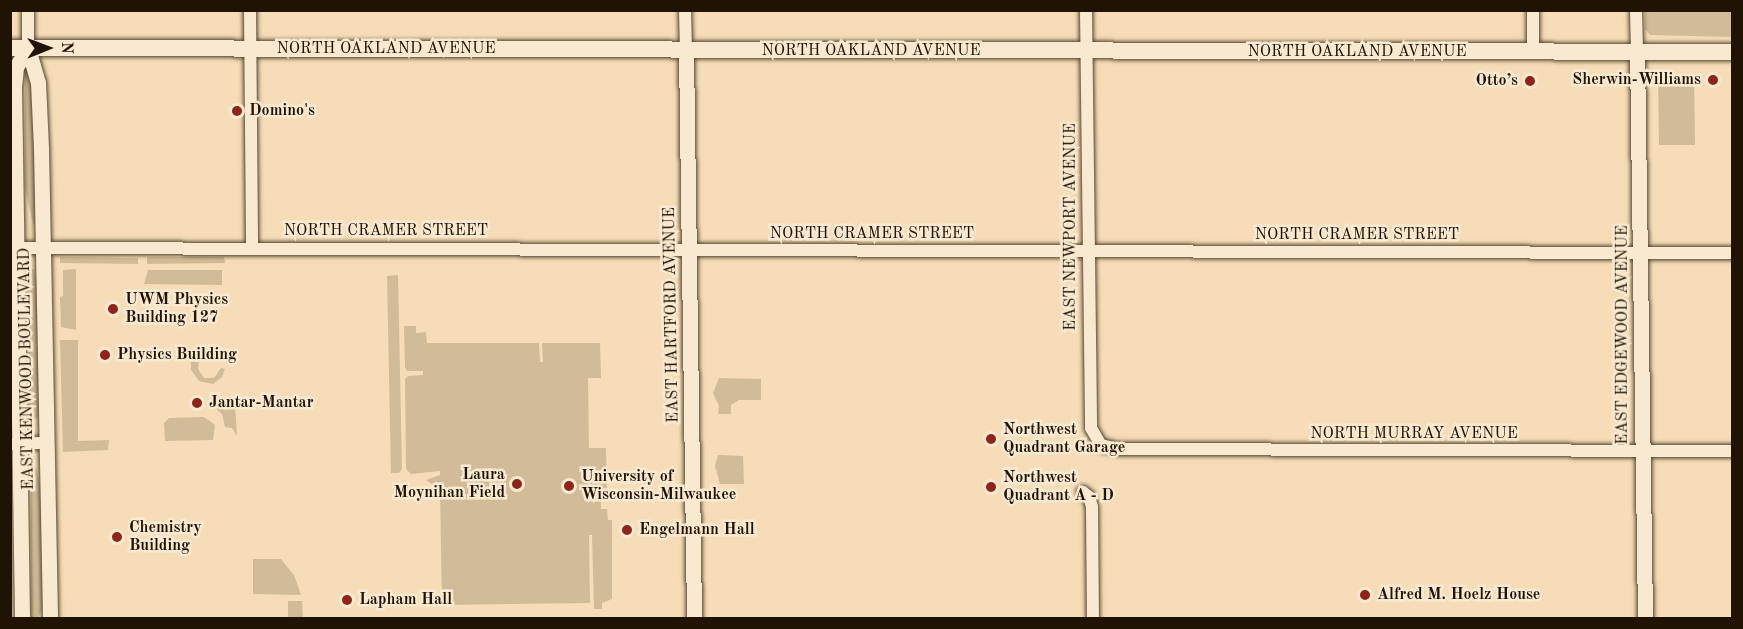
<!DOCTYPE html>
<html>
<head>
<meta charset="utf-8">
<style>
	body { margin:0 }
	#map { position:relative; width:1743px; height:629px; overflow:hidden; background:#f6ddb7; font-family:"Old Standard TT",serif }
	div>[style] { position:absolute }
	[style*='--x'] { left:calc(var(--x)*1px); top:calc(var(--y)*1px); width:calc(var(--w)*1px); rotate:calc(var(--a)*1deg) }
	.green>* { inset:0; background:#d2bb98 }
	.roads { filter:drop-shadow(0 0 2px #564630) drop-shadow(0 0 2px #564630) }
	.minor>* { height:12px; margin:-6px; padding:0 6px; transform-origin:6px; border-radius:6px; background:#f9e9d0 }
	.tertiary>* { height:15px; margin:-7.5px; padding:0 7.5px; transform-origin:7.5px; border-radius:7.5px; background:#f9e9d0 }
	.secondary>* { height:16px; margin:-8px; padding:0 8px; transform-origin:8px; border-radius:8px; background:#f9e9d0 }
	.dots>* { width:16px; height:16px; translate:-50% -50%; box-sizing:border-box; border:3px solid #f9e9d0; border-radius:50% }
	span { translate:-50% -50%; white-space:nowrap; text-align:center; line-height:1.15; -webkit-text-stroke:5px #f9e9d0; paint-order:stroke }
	.street-label { font-size:16px; color:#201303 }
	.poi-label { font-size:16px; color:#201303; font-weight:700 }
	.right { translate:-100% -50%; text-align:right }
	.left { translate:0 -50%; text-align:left }
	.frame { position:absolute; inset:0; border:12px solid #201303; pointer-events:none }
	.north { position:absolute; left:18px; top:18px; width:60px; height:60px; -webkit-text-stroke:4px #f9e9d0; paint-order:stroke; rotate:89deg; font-size:16px; font-weight:700; line-height:24px; text-align:center; color:#201303 }
	.north::after { content:''; display:block; margin:auto; width:21px; height:27px; background:#201303; clip-path:polygon(50% 0,100% 100%,50% 72%,0 100%) }
</style>
</head>
<body>
<div id="map">
	<div class="green">
		<i style="clip-path:polygon(1645px 11px,1732px 11px,1732px 37px,1650px 35px,1645px 29px)"></i>
		<i style="clip-path:polygon(25px 71px,31px 71px,37px 224px,33px 224px,25px 187px)"></i>
		<i style="clip-path:polygon(1658px 74px,1694px 75px,1695px 145px,1659px 145px)"></i>
		<i style="clip-path:polygon(60px 257px,138px 258px,138px 264px,60px 263px)"></i>
		<i style="clip-path:polygon(147px 257px,224px 257px,225px 263px,147px 264px)"></i>
		<i style="clip-path:polygon(28px 269px,34px 269px,41px 306px,39px 416px,36px 419px,29px 419px)"></i>
		<i style="clip-path:polygon(76px 269px,76px 330px,61px 327px,60px 297px,63px 296px,63px 270px)"></i>
		<i style="clip-path:polygon(148px 270px,222px 270px,222px 285px,144px 284px)"></i>
		<i style="clip-path:polygon(398px 275px,402px 469px,399px 473px,391px 473px,387px 276px)"></i>
		<i style="clip-path:polygon(404px 326px,416px 326px,416px 333px,426px 332px,427px 343px,539px 343px,540px 362px,543px 362px,542px 343px,600px 343px,601px 378px,588px 378px,589px 448px,606px 448px,607px 493px,601px 494px,601px 509px,607px 509px,608px 520px,612px 520px,612px 599px,602px 603px,602px 609px,594px 609px,592px 535px,589px 535px,590px 603px,442px 605px,440px 490px,426px 480px,440px 475px,440px 471px,411px 474px,406px 469px,405px 379px,408px 376px,423px 375px,423px 371px,407px 371px,405px 368px)"></i>
		<i style="clip-path:polygon(60px 340px,78px 340px,78px 441px,109px 440px,108px 450px,63px 452px)"></i>
		<i style="clip-path:polygon(202px 354px,204px 356px,199px 361px,198px 369px,204px 378px,214px 378px,221px 368px,225px 369px,222px 377px,213px 384px,199px 381px,191px 370px,191px 362px)"></i>
		<i style="clip-path:polygon(719px 378px,761px 379px,761px 400px,739px 400px,731px 405px,731px 414px,718px 414px,719px 406px,713px 393px)"></i>
		<i style="clip-path:polygon(227px 397px,235px 403px,237px 436px,232px 428px,225px 427px,222px 414px,217px 410px,218px 401px)"></i>
		<i style="clip-path:polygon(204px 417px,215px 425px,213px 440px,165px 441px,164px 423px,169px 418px)"></i>
		<i style="clip-path:polygon(718px 455px,743px 456px,744px 484px,720px 484px,715px 466px)"></i>
		<i style="clip-path:polygon(31px 466px,36px 466px,44px 504px,45px 604px,38px 618px,31px 618px)"></i>
		<i style="clip-path:polygon(253px 559px,281px 559px,294px 575px,301px 595px,253px 594px)"></i>
		<i style="clip-path:polygon(288px 601px,302px 601px,303px 618px,288px 618px)"></i>
	</div>
	<div class="roads">
		<div class="minor">
			<i style="--x:28;--y:10;--w:38;--a:90"></i>
			<i style="--x:250;--y:10;--w:237;--a:89.5"></i>
			<i style="--x:685;--y:10;--w:41;--a:88.6"></i>
			<i style="--x:1086;--y:10;--w:418;--a:89.3"></i>
			<i style="--x:1091;--y:428;--w:20;--a:60"></i>
			<i style="--x:1101;--y:445;--w:17;--a:13"></i>
			<i style="--x:1118;--y:449;--w:614;--a:0.19"></i>
			<i style="--x:1533;--y:10;--w:42;--a:90"></i>
			<i style="--x:1636;--y:10;--w:42;--a:88.6"></i>
			<i style="--x:10;--y:248;--w:1722;--a:0.17"></i>
			<i style="--x:10;--y:444;--w:37;--a:-2"></i>
			<i style="--x:1083;--y:492;--w:8;--a:40"></i>
			<i style="--x:1089;--y:497;--w:10;--a:73"></i>
			<i style="--x:1092;--y:507;--w:111;--a:89.5"></i>
		</div>
		<div class="tertiary">
			<i style="--x:28;--y:48;--w:35;--a:74"></i>
			<i style="--x:38;--y:82;--w:66;--a:87.4"></i>
			<i style="--x:41;--y:148;--w:470;--a:88.9"></i>
			<i style="--x:686;--y:51;--w:567;--a:89.19"></i>
			<i style="--x:1637;--y:52;--w:566;--a:89.19"></i>
			<i style="--x:22;--y:618;--w:531;--a:-90.86"></i>
			<i style="--x:14;--y:87;--w:20;--a:-84"></i>
			<i style="--x:16;--y:67;--w:22;--a:-58"></i>
		</div>
		<div class="secondary">
			<i style="--x:10;--y:48;--w:1722;--a:0.13"></i>
		</div>
	</div>
	<div class="dots">
		<i style="left:1713px;top:80px;background:#8f2418"></i>
		<i style="left:1530px;top:81px;background:#8f2418"></i>
		<i style="left:237px;top:111px;background:#8f2418"></i>
		<i style="left:113px;top:309px;background:#8f2418"></i>
		<i style="left:105px;top:355px;background:#8f2418"></i>
		<i style="left:197px;top:403px;background:#8f2418"></i>
		<i style="left:991px;top:439px;background:#8f2418"></i>
		<i style="left:517px;top:484px;background:#8f2418"></i>
		<i style="left:569px;top:486px;background:#8f2418"></i>
		<i style="left:991px;top:487px;background:#8f2418"></i>
		<i style="left:627px;top:530px;background:#8f2418"></i>
		<i style="left:117px;top:537px;background:#8f2418"></i>
		<i style="left:1365px;top:595px;background:#8f2418"></i>
		<i style="left:347px;top:600px;background:#8f2418"></i>
	</div>
	<div class="street-label">
		<span style="left:386px;top:49px">NORTH OAKLAND AVENUE</span>
		<span style="left:871px;top:51px">NORTH OAKLAND AVENUE</span>
		<span style="left:1357px;top:52px">NORTH OAKLAND AVENUE</span>
		<span style="left:1071px;top:227px;rotate:-90deg">EAST NEWPORT AVENUE</span>
		<span style="left:386px;top:231px">NORTH CRAMER STREET</span>
		<span style="left:872px;top:234px">NORTH CRAMER STREET</span>
		<span style="left:1357px;top:235px">NORTH CRAMER STREET</span>
		<span style="left:672px;top:315px;rotate:-91deg">EAST HARTFORD AVENUE</span>
		<span style="left:1623px;top:335px;rotate:-90deg">EAST EDGEWOOD AVENUE</span>
		<span style="left:27px;top:369px;rotate:-91deg">EAST KENWOOD BOULEVARD</span>
		<span style="left:1414px;top:434px">NORTH MURRAY AVENUE</span>
	</div>
	<div class="poi-label">
		<span class="right" style="left:1701px;top:80px">Sherwin-Williams</span>
		<span class="right" style="left:1518px;top:81px">Otto’s</span>
		<span class="left" style="left:249px;top:111px">Domino's</span>
		<span class="left" style="left:125px;top:309px">UWM Physics<br>Building 127</span>
		<span class="left" style="left:117px;top:355px">Physics Building</span>
		<span class="left" style="left:209px;top:403px">Jantar-Mantar</span>
		<span class="left" style="left:1003px;top:439px">Northwest<br>Quadrant Garage</span>
		<span class="right" style="left:505px;top:484px">Laura<br>Moynihan Field</span>
		<span class="left" style="left:581px;top:486px">University of<br>Wisconsin-Milwaukee</span>
		<span class="left" style="left:1003px;top:487px">Northwest<br>Quadrant A - D</span>
		<span class="left" style="left:129px;top:537px">Chemistry<br>Building</span>
		<span class="left" style="left:639px;top:530px">Engelmann Hall</span>
		<span class="left" style="left:1377px;top:595px">Alfred M. Hoelz House</span>
		<span class="left" style="left:359px;top:600px">Lapham Hall</span>
	</div>
	<div class="frame"></div>
	<div class="north">N</div>
</div>
</body>
</html>
